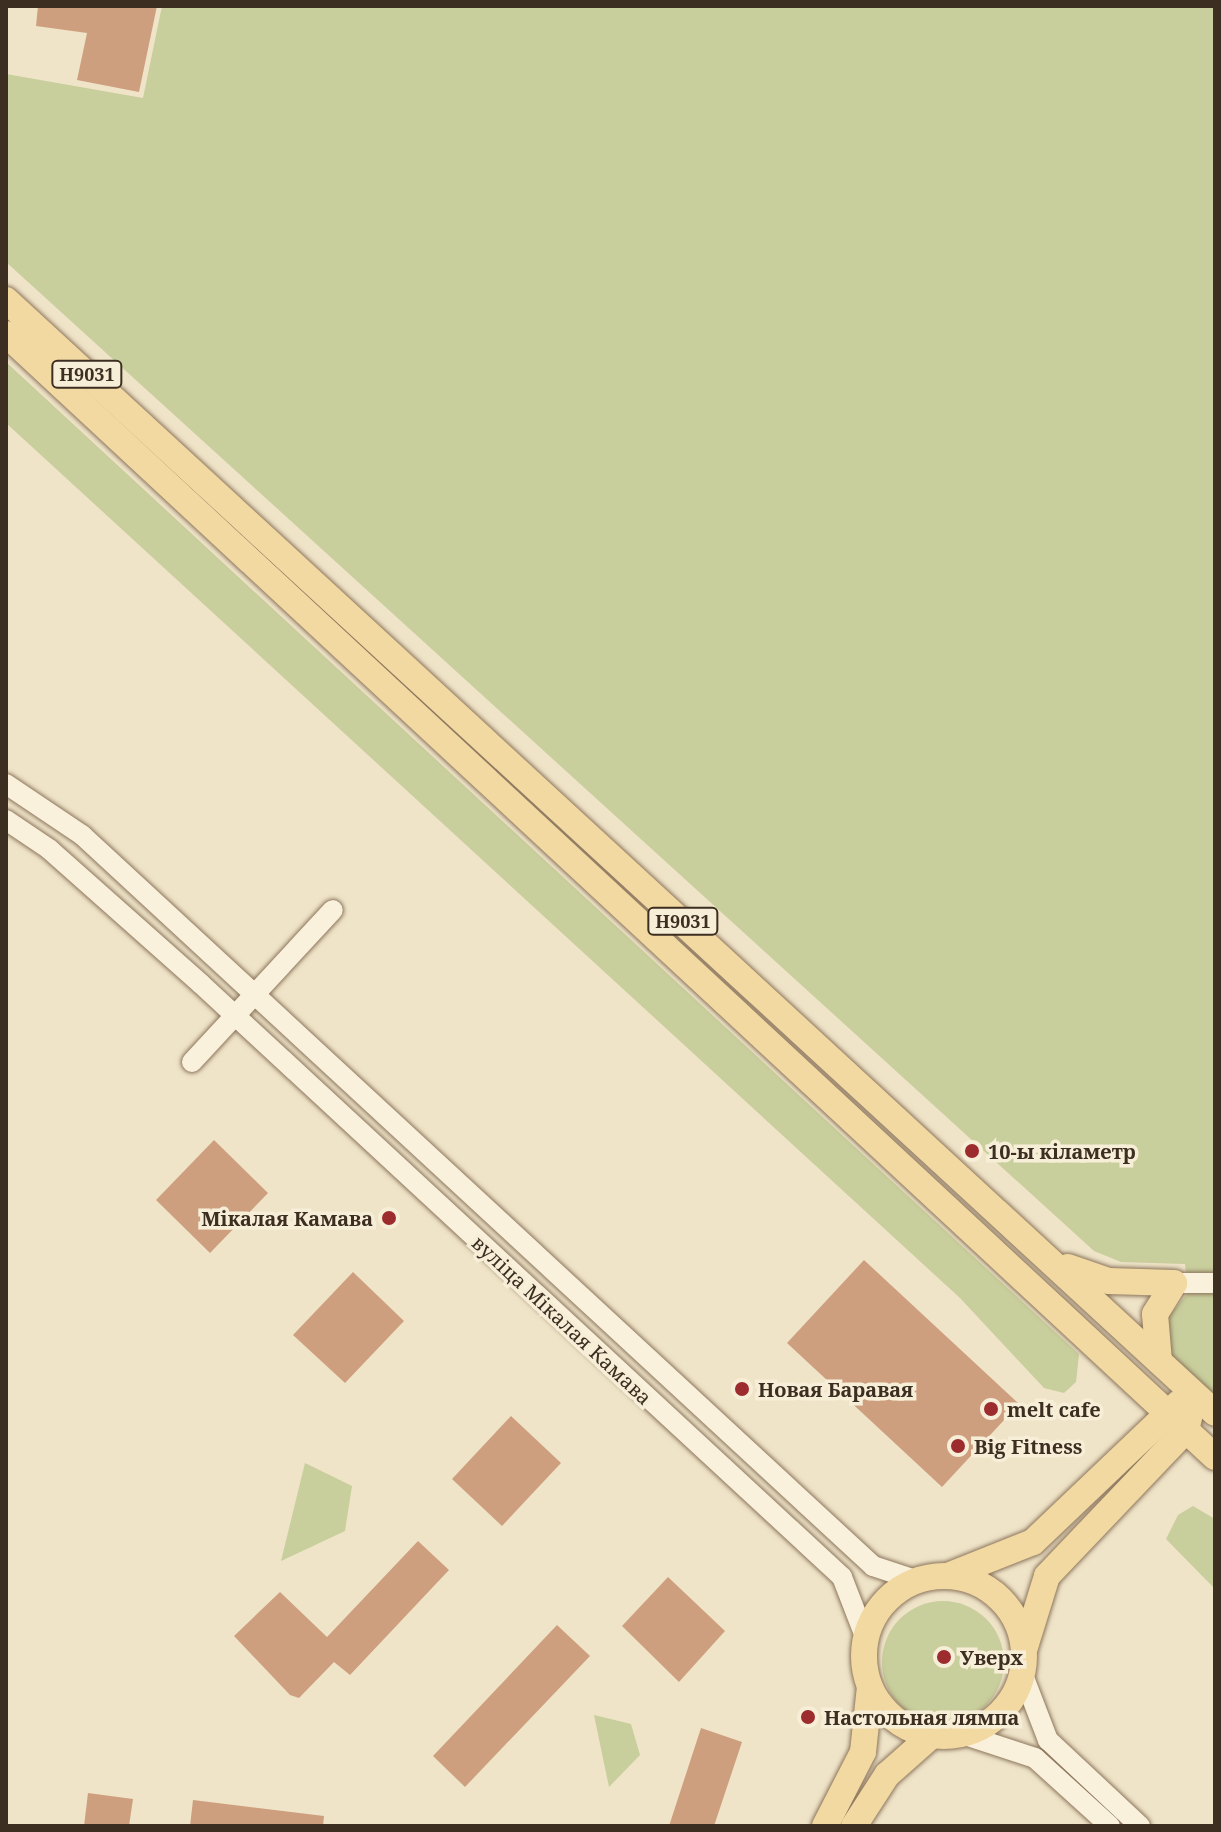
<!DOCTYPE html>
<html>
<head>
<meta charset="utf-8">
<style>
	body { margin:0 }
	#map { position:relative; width:1221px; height:1832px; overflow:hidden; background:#efe4c8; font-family:"Noto Serif",serif }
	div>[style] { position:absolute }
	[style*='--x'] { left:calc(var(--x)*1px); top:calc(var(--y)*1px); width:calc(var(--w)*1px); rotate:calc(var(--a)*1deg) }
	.green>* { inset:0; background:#c8ce9c }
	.round { border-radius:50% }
	.building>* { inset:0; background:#ce9f7e }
	.roads { filter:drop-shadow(0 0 2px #8c765d) drop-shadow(0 0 2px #8c765d) }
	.minor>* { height:20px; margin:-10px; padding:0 10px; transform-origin:10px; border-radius:10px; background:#faf1dc }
	.major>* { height:26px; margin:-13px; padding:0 13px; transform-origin:13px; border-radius:13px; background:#f2d8a1 }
	.major>.ring { margin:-13px; padding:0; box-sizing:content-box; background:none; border:26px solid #f2d8a1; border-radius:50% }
	.dots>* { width:22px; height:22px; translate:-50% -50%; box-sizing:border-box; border:4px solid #f7eed8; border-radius:50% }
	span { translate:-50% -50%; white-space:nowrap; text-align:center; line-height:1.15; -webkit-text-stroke:7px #f7eed8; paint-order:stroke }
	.shield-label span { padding:2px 6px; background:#f7eed8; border:2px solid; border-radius:6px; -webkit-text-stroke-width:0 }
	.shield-label { font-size:18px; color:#3c2e20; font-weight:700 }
	.poi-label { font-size:20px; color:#3c2e20; font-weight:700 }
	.left { translate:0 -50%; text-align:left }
	.right { translate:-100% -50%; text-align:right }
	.street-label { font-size:20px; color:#3c2e20 }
	.frame { position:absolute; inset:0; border:8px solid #3c2e20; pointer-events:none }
</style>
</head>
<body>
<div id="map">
	<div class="green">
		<i style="clip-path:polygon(162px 6px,1215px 6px,1215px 1398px,1169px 1358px,1166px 1320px,1188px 1293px,1185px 1264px,1121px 1262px,1094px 1251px,6px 262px,6px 74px,143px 98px)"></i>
		<i style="clip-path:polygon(6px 362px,1079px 1354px,1076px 1382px,1064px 1393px,1044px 1388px,960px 1298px,6px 423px)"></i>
		<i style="clip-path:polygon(305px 1463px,352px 1486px,345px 1531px,281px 1561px)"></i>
		<i style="clip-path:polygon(1193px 1506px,1215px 1519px,1215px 1589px,1166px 1539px,1178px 1515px)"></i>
		<i class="round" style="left:882px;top:1601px;width:122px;height:122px"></i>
		<i style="clip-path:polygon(594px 1715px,631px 1724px,640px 1755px,609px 1787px)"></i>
	</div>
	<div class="building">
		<i style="clip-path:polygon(38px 6px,157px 6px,139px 92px,77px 80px,87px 33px,36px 26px)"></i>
		<i style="clip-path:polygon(214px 1140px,268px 1193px,210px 1253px,156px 1200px)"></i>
		<i style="clip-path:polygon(864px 1260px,1019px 1404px,942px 1487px,787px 1343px)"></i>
		<i style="clip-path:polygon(353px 1272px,404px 1321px,345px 1383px,293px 1335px)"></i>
		<i style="clip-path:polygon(511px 1416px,561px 1463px,502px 1526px,452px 1479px)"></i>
		<i style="clip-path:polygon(418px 1541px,449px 1570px,350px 1675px,334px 1662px,299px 1698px,290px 1695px,234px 1636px,280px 1592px,327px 1637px)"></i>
		<i style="clip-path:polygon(668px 1577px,725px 1631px,679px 1682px,622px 1626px)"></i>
		<i style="clip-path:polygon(557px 1625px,590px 1656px,465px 1787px,433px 1756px)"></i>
		<i style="clip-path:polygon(701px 1728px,742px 1742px,714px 1826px,669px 1826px)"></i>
		<i style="clip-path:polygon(88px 1793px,133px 1799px,129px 1826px,84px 1826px)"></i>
		<i style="clip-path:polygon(193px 1800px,324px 1816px,323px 1826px,190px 1826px)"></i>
	</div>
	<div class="roads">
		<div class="minor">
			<i style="--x:6;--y:784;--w:92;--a:33.9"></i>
			<i style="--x:82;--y:835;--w:1077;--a:42.74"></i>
			<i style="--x:873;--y:1566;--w:47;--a:18.4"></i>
			<i style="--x:6;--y:820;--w:52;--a:34"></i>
			<i style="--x:49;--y:849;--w:203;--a:41.6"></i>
			<i style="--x:201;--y:984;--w:873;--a:42.77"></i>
			<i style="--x:842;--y:1577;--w:66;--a:68.8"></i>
			<i style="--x:192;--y:1062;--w:207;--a:-47.2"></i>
			<i style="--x:1174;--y:1283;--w:41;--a:0"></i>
			<i style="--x:1023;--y:1675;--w:70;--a:69"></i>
			<i style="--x:1048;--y:1740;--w:126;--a:43.1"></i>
			<i style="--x:962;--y:1734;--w:77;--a:18.2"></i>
			<i style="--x:1035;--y:1758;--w:101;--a:42.2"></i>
		</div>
		<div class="major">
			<i style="--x:6;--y:300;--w:1643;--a:42.63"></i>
			<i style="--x:6;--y:334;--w:1650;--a:42.89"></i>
			<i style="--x:1068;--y:1267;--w:43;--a:18.9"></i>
			<i style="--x:1109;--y:1281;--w:65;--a:1.8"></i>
			<i style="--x:1159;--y:1361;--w:47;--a:-94.9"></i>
			<i style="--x:1155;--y:1314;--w:36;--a:-58"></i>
			<i style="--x:950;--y:1575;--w:89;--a:-21.7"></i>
			<i style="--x:1033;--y:1542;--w:202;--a:-43.6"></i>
			<i class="ring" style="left:864px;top:1576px;width:134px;height:134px"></i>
			<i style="--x:1025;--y:1647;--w:74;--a:-72.8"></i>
			<i style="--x:1047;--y:1576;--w:202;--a:-46.4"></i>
			<i style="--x:1186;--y:1430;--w:16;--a:-76"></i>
			<i style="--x:825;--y:1826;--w:83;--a:-62.8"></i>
			<i style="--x:863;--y:1752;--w:65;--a:-83.9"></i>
			<i style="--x:854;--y:1826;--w:61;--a:-57.1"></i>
			<i style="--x:887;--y:1775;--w:60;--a:-41.6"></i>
		</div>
	</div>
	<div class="dots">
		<i style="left:972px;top:1151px;background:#9c2c2d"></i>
		<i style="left:389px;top:1218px;background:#9c2c2d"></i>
		<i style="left:742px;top:1389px;background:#9c2c2d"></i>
		<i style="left:991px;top:1409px;background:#9c2c2d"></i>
		<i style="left:958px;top:1446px;background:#9c2c2d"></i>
		<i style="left:944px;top:1657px;background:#9c2c2d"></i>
		<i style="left:808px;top:1717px;background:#9c2c2d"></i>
	</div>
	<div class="shield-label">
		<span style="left:87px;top:374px">Н9031</span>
		<span style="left:683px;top:921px">Н9031</span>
	</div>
	<div class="poi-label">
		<span class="left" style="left:988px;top:1151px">10-ы кіламетр</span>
		<span class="right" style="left:373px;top:1218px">Мікалая Камава</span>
		<span class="left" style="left:758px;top:1389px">Новая Баравая</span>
		<span class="left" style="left:1007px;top:1409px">melt cafe</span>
		<span class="left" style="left:974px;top:1446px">Big Fitness</span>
		<span class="left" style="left:960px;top:1657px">Уверх</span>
		<span class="left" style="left:824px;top:1717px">Настольная лямпа</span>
	</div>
	<div class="street-label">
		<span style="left:562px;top:1320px;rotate:43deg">вуліца Мікалая Камава</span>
	</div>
	<div class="frame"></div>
</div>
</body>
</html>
